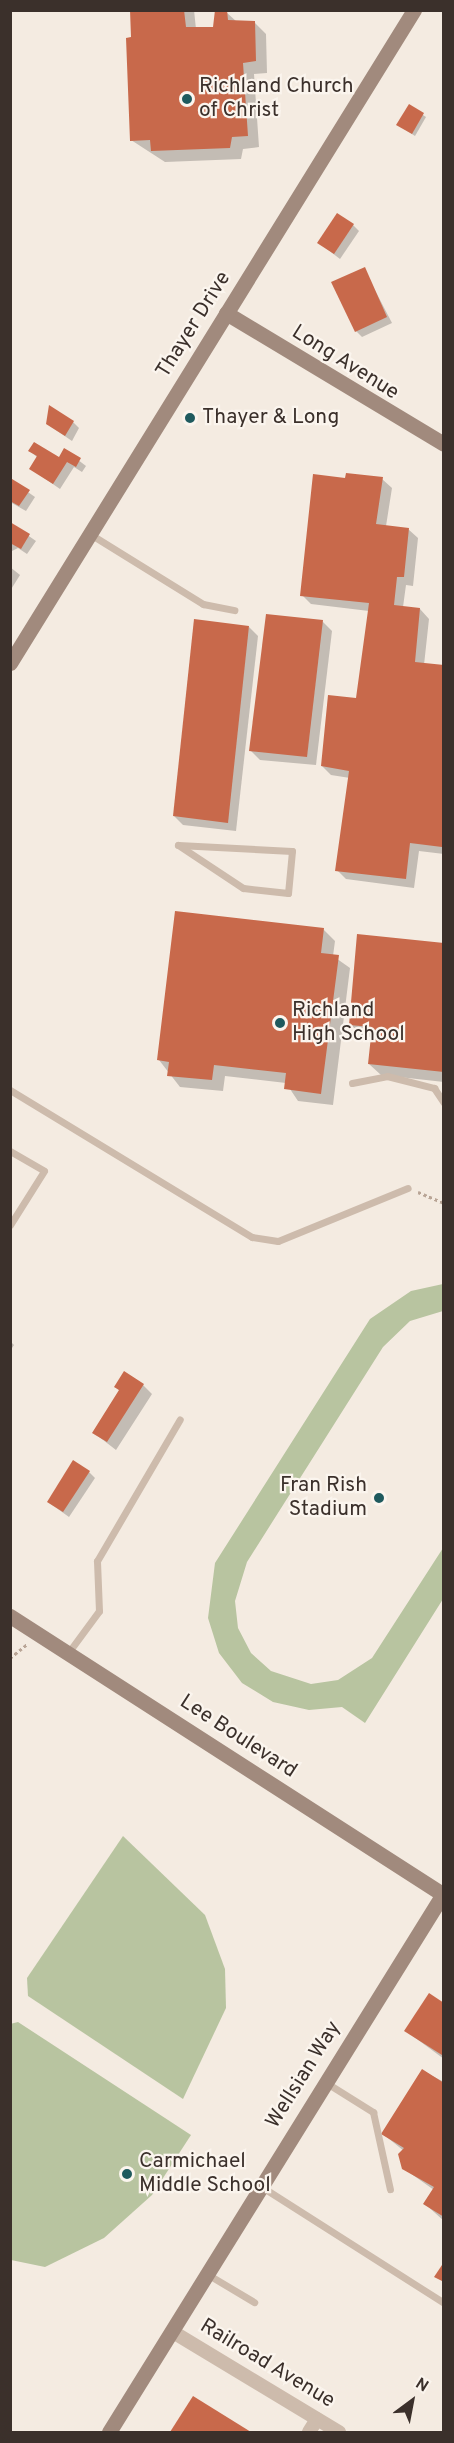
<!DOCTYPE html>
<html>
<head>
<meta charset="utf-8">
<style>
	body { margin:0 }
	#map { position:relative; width:454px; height:2443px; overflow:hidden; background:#f4ebe1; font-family:Overpass,sans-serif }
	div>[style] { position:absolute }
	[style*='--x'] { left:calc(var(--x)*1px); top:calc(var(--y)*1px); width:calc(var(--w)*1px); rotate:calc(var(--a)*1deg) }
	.green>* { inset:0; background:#b8c4a0 }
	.shadow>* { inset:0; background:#0003 }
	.building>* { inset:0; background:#c8694b }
	.path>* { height:3px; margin-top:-1.5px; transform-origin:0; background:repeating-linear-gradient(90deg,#b9a596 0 3px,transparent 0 6px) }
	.lane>* { height:7px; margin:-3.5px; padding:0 3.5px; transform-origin:3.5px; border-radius:3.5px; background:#cdbbac }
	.street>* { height:14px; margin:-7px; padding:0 7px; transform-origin:7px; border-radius:7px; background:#cdbbac }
	.secondary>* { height:15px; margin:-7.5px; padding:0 7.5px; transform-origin:7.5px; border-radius:7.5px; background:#a18a7d }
	.dots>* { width:16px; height:16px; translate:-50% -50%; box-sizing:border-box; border:3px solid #fbf5ee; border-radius:50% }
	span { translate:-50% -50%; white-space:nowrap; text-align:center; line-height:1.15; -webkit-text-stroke:4.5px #fbf5ee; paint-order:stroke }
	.poi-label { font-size:21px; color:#3b302b }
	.left { translate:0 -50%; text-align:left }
	.right { translate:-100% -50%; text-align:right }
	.street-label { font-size:21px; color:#3b302b }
	.frame { position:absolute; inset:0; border:12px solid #3b302b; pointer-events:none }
	.north { position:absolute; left:382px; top:2371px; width:60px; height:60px; -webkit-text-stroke:4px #fbf5ee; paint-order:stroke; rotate:32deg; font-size:16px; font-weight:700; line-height:24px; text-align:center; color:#3b302b }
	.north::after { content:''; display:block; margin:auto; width:21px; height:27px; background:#3b302b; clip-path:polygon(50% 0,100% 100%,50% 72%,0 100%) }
</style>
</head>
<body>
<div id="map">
	<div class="green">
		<i style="clip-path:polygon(443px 1284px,443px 1311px,410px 1321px,383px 1347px,247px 1562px,235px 1601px,238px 1628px,251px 1653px,271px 1671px,311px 1684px,338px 1680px,372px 1658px,443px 1548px,443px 1599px,365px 1723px,342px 1707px,309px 1710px,273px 1702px,242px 1683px,219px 1653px,208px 1618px,215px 1563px,370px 1319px,411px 1291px)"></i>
		<i style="clip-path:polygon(123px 1836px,205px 1915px,225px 1969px,226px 2008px,183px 2099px,28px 1996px,27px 1978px)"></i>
		<i style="clip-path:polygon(18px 2022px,191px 2135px,152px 2195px,104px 2238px,45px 2267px,11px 2260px,10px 2024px)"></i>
	</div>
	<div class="shadow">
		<i style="clip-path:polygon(131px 10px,194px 10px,196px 29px,214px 28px,226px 12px,237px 22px,255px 23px,266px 34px,267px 73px,254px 74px,259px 147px,243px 149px,241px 159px,165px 162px,131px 140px)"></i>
		<i style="clip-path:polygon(409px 106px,426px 117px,415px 136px,401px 127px)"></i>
		<i style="clip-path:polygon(353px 225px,359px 231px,340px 259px,319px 243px)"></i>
		<i style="clip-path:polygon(364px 269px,392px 323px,362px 337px,356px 331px)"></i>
		<i style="clip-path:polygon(73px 422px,79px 428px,72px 441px,47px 424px)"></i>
		<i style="clip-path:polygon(65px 450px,86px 466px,82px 472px,74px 467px,60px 489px,31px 469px,38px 458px,30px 451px,59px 459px)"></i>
		<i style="clip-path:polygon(346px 479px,382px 479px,392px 488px,386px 526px,408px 529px,418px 538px,413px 586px,406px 585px,403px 607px,420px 609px,429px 619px,424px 665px,444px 667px,444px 854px,419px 851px,414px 888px,346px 879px,337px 870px,350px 778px,331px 775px,322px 766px,357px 700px,369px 611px,311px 604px,302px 595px)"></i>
		<i style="clip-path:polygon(12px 481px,35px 497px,26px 511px,10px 502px)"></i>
		<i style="clip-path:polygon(10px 523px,36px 541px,27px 554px,18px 548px,10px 552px)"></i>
		<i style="clip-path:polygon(10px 567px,20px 575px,10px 591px)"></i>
		<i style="clip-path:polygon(322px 621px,332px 631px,316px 765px,260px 760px,251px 751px)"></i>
		<i style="clip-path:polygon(249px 627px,258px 636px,236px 831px,183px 825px,174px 816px)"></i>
		<i style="clip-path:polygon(323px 929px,335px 941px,333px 956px,350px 968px,333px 1105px,298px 1101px,286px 1083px,225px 1076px,223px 1091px,180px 1087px,159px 1060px)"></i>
		<i style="clip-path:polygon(444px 945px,444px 1082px,381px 1075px,369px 1064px,372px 1037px,362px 1036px,350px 1024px)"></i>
		<i style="clip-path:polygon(10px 1341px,14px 1345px,10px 1351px)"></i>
		<i style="clip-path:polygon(143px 1385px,152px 1394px,116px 1450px,94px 1433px,120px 1391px,116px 1387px)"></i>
		<i style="clip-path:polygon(89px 1472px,95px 1478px,69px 1517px,48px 1502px)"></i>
		<i style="clip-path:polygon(444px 2004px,444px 2059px,406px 2031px)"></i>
		<i style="clip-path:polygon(423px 2071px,444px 2082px,444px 2221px,425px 2204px,434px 2190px,403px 2168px,404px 2151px,383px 2134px)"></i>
		<i style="clip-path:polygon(193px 2398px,248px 2432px,172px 2432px)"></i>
	</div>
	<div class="building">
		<i style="clip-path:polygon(130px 10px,184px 10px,186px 27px,213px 27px,215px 10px,227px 10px,228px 20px,255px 21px,256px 61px,243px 63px,248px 136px,232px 137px,230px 148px,151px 151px,150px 140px,130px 141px,126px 38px,131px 37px)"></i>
		<i style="clip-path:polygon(409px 104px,424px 113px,412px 134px,396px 125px)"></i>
		<i style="clip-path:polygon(337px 213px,354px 224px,334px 254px,317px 243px)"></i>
		<i style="clip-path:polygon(365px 267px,387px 317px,355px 332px,331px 282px)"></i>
		<i style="clip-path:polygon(49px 405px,74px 421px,65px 436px,46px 424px)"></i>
		<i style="clip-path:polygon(34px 442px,59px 457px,64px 448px,81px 458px,76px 467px,67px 462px,53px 484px,29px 469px,37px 456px,28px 451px)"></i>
		<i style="clip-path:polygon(346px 473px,383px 477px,376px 524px,409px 528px,404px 577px,397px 577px,394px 605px,420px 608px,415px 662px,444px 665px,442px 847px,410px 843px,406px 879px,335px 871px,349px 771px,321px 766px,328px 695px,356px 698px,369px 603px,300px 596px,313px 474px,345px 478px)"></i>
		<i style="clip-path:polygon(12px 479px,30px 490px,19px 506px,10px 501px)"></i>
		<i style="clip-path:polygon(10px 522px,30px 534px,21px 549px,10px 543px)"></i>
		<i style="clip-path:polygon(266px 614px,323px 620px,307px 757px,249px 751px)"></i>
		<i style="clip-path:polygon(194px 619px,249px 626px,228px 823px,173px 816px)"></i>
		<i style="clip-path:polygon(175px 911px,324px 928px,321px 953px,339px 955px,321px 1094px,284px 1089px,286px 1073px,214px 1065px,212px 1080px,167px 1076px,169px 1062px,157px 1060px)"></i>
		<i style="clip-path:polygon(357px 934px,444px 943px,444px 1072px,368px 1064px,372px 1027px,349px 1025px)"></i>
		<i style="clip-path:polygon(124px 1371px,144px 1384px,107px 1442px,92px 1433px,119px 1390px,114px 1387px)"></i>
		<i style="clip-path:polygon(73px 1460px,90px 1471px,63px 1512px,47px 1502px)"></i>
		<i style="clip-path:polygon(429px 1993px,444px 2003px,442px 2055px,404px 2031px)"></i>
		<i style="clip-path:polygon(422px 2069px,444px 2083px,444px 2217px,423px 2204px,434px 2187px,402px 2169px,398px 2154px,404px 2148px,381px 2134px)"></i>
		<i style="clip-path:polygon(444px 2262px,444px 2282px,434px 2277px)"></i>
		<i style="clip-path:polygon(193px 2396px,251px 2432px,170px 2432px)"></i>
	</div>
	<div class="path">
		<i style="--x:418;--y:1192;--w:28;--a:23"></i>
		<i style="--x:10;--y:1658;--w:22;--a:-39"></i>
	</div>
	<div class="lane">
		<i style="--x:90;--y:534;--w:133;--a:31.8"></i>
		<i style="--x:203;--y:604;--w:32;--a:11"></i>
		<i style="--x:178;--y:845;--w:114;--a:3"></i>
		<i style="--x:292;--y:851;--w:42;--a:95.4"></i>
		<i style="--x:288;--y:893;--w:45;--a:-173.7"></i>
		<i style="--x:243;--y:888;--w:78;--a:-146.5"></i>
		<i style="--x:352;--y:1083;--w:36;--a:-11"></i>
		<i style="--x:387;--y:1076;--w:49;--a:14.3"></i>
		<i style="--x:434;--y:1088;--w:18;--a:56"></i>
		<i style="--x:10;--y:1090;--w:283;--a:31.3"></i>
		<i style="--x:252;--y:1237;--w:26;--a:9"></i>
		<i style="--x:278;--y:1241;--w:140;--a:-22.2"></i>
		<i style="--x:10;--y:1151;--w:39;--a:30"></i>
		<i style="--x:44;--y:1171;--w:64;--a:122.2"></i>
		<i style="--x:68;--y:1653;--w:52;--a:-53.6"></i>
		<i style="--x:99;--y:1611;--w:50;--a:-92.3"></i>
		<i style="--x:97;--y:1561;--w:164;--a:-59.7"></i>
		<i style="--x:325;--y:2082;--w:57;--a:32"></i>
		<i style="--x:373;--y:2112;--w:79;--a:77.6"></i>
		<i style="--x:262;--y:2187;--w:216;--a:32.5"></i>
		<i style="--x:207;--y:2274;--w:55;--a:30.8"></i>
	</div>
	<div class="street">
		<i style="--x:173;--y:2332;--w:194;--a:31.1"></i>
		<i style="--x:309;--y:2432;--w:15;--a:-58"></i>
	</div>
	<div class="secondary">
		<i style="--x:226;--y:313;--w:254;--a:31"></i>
		<i style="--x:10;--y:663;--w:768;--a:-58.26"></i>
		<i style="--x:10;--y:1616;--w:516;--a:32.74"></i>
		<i style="--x:109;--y:2432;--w:633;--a:-58.17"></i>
	</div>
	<div class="dots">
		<i style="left:187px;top:99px;background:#1f5a5e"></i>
		<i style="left:190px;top:418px;background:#1f5a5e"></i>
		<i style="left:280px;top:1023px;background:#1f5a5e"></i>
		<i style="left:379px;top:1498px;background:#1f5a5e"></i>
		<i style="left:127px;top:2174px;background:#1f5a5e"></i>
	</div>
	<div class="poi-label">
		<span class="left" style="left:199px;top:99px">Richland Church<br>of Christ</span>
		<span class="left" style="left:202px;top:418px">Thayer &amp; Long</span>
		<span class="left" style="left:292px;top:1023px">Richland<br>High School</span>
		<span class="right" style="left:367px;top:1498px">Fran Rish<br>Stadium</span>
		<span class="left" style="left:139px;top:2174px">Carmichael<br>Middle School</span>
	</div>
	<div class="street-label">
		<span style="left:194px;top:325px;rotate:-58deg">Thayer Drive</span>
		<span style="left:345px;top:363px;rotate:32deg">Long Avenue</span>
		<span style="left:238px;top:1737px;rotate:33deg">Lee Boulevard</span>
		<span style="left:304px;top:2075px;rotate:-58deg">Wellsian Way</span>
		<span style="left:267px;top:2364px;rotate:31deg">Railroad Avenue</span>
	</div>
	<div class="frame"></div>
	<div class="north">N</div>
</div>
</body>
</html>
